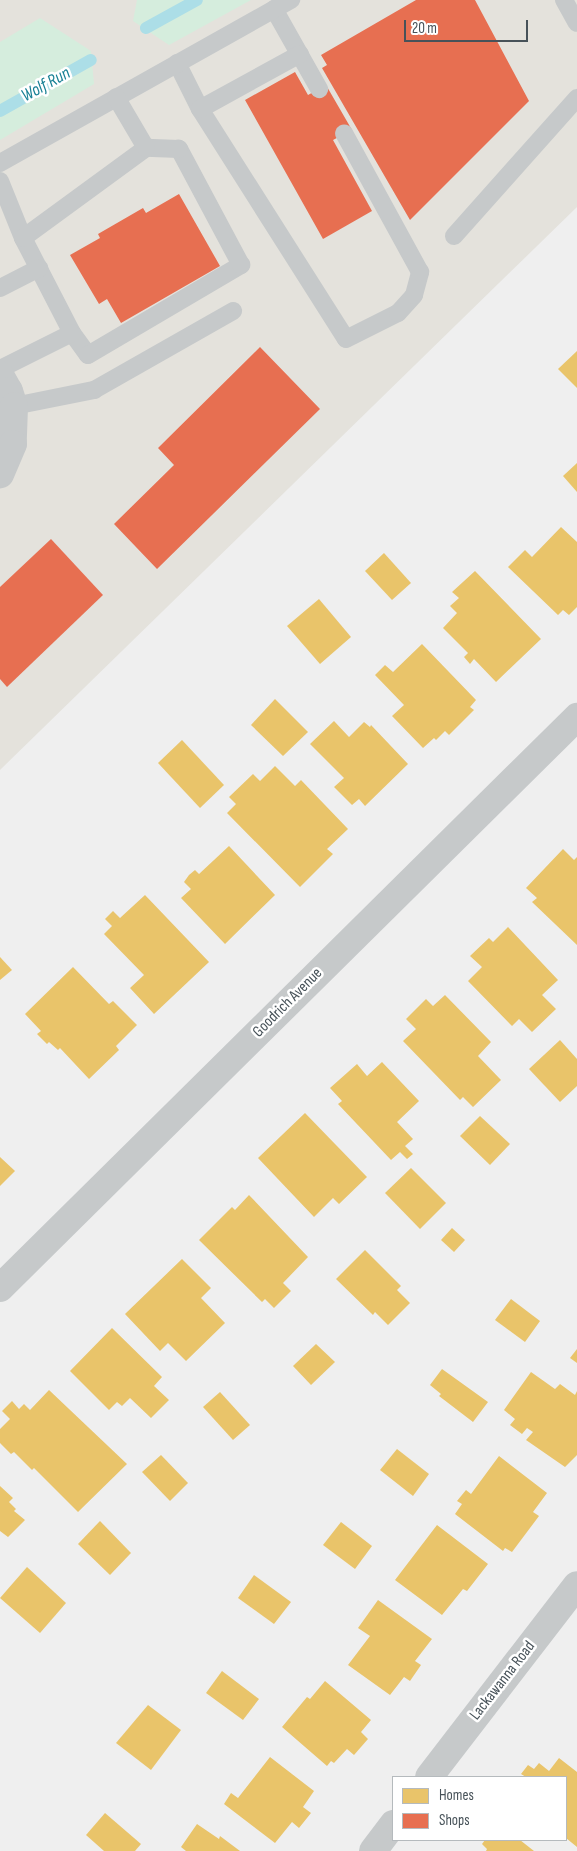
<!DOCTYPE html>
<html>
<head>
<meta charset="utf-8">
<style>
	body { margin:0 }
	#map { position:relative; width:577px; height:1851px; overflow:hidden; background:#efefef; font-family:"Sofia Sans Condensed",sans-serif }
	div>[style] { position:absolute }
	[style*='--x'] { left:calc(var(--x)*1px); top:calc(var(--y)*1px); width:calc(var(--w)*1px); rotate:calc(var(--a)*1deg) }
	.commercial>* { inset:0; background:#e4e2dc }
	.green>* { inset:0; background:#d5eddd }
	.homes>* { inset:0; background:#e9c46a }
	.shops>* { inset:0; background:#e76f51 }
	.stream>* { height:12px; margin:-6px; padding:0 6px; transform-origin:6px; border-radius:6px; background:#acdee7 }
	.lane>* { height:18px; margin:-9px; padding:0 9px; transform-origin:9px; border-radius:9px; background:#c6c9ca }
	.street>* { height:28px; margin:-14px; padding:0 14px; transform-origin:14px; border-radius:14px; background:#c6c9ca }
	span { translate:-50% -50%; white-space:nowrap; text-align:center; line-height:1.15; -webkit-text-stroke:5px #fff; paint-order:stroke }
	.street-label { font-size:16px; color:#475259 }
	.water-label { font-size:18px; color:#188095; font-style:italic }
	.legend { position:absolute; left:392px; top:1776px; width:175px; height:65px; box-sizing:border-box; background:#fff; border:1px solid #b5babd; margin:0; padding:6px 9px; list-style:none; font-size:15px; color:#475259 }
	.legend li { display:flex; align-items:center; gap:10px; height:25px }
	.legend b { width:25px; border:1px solid #b5babd }
	.scale { position:absolute; left:404px; top:20px; width:124px; height:22px; box-sizing:border-box; border:2px solid #475259; border-top:0; padding-left:6px; font-size:15px; line-height:18px; white-space:nowrap; color:#475259; -webkit-text-stroke:4px #fff; paint-order:stroke }
</style>
</head>
<body>
<div id="map">
	<div class="commercial">
		<i style="clip-path:polygon(0 0,577px 0,577px 207px,0 770px)"></i>
	</div>
	<div class="green">
		<i style="clip-path:polygon(137px 0,251px 0,169px 45px,133px 21px)"></i>
		<i style="clip-path:polygon(40px 18px,91px 51px,94px 84px,0 140px,0 42px)"></i>
	</div>
	<div class="homes">
		<i style="clip-path:polygon(577px 351px,577px 388px,558px 369px)"></i>
		<i style="clip-path:polygon(577px 463px,577px 492px,563px 476px)"></i>
		<i style="clip-path:polygon(561px 527px,577px 542px,577px 607px,569px 615px,563px 610px,558px 615px,508px 567px,525px 550px,532px 557px)"></i>
		<i style="clip-path:polygon(384px 553px,411px 583px,392px 600px,365px 571px)"></i>
		<i style="clip-path:polygon(475px 571px,541px 639px,496px 682px,474px 659px,470px 664px,464px 657px,468px 653px,443px 628px,457px 613px,450px 606px,459px 598px,452px 592px)"></i>
		<i style="clip-path:polygon(319px 599px,351px 637px,320px 664px,287px 626px)"></i>
		<i style="clip-path:polygon(422px 644px,476px 700px,470px 707px,474px 710px,449px 735px,445px 731px,436px 740px,434px 738px,423px 748px,392px 716px,404px 705px,375px 675px,385px 665px,393px 672px)"></i>
		<i style="clip-path:polygon(275px 699px,308px 732px,283px 756px,251px 725px)"></i>
		<i style="clip-path:polygon(334px 721px,349px 737px,364px 722px,370px 727px,371px 725px,408px 764px,365px 806px,359px 799px,352px 805px,334px 787px,344px 778px,310px 744px)"></i>
		<i style="clip-path:polygon(182px 740px,224px 785px,200px 808px,158px 763px)"></i>
		<i style="clip-path:polygon(275px 766px,295px 786px,301px 780px,348px 829px,327px 849px,333px 854px,300px 887px,227px 813px,236px 804px,229px 797px,253px 774px,260px 781px)"></i>
		<i style="clip-path:polygon(229px 846px,275px 895px,225px 944px,181px 898px,191px 889px,184px 882px,189px 875px,195px 870px,199px 874px)"></i>
		<i style="clip-path:polygon(563px 849px,574px 860px,577px 857px,577px 945px,532px 902px,537px 898px,526px 888px)"></i>
		<i style="clip-path:polygon(145px 895px,209px 962px,154px 1014px,130px 988px,144px 975px,104px 934px,112px 926px,105px 919px,113px 911px,120px 918px)"></i>
		<i style="clip-path:polygon(508px 927px,558px 980px,542px 995px,556px 1009px,532px 1032px,519px 1019px,512px 1026px,468px 981px,482px 967px,470px 956px,489px 938px,493px 942px)"></i>
		<i style="clip-path:polygon(0 957px,12px 970px,0 980px)"></i>
		<i style="clip-path:polygon(73px 967px,109px 1004px,113px 1001px,137px 1025px,116px 1046px,119px 1050px,89px 1079px,60px 1048px,58px 1050px,49px 1042px,47px 1044px,37px 1034px,41px 1031px,25px 1014px)"></i>
		<i style="clip-path:polygon(445px 995px,491px 1042px,478px 1056px,501px 1080px,473px 1107px,463px 1097px,460px 1100px,403px 1041px,416px 1029px,406px 1019px,426px 999px,433px 1006px)"></i>
		<i style="clip-path:polygon(560px 1040px,577px 1059px,577px 1086px,560px 1102px,529px 1069px)"></i>
		<i style="clip-path:polygon(382px 1062px,419px 1101px,397px 1122px,413px 1139px,405px 1146px,413px 1154px,407px 1159px,400px 1152px,391px 1160px,338px 1104px,342px 1101px,330px 1088px,357px 1064px,367px 1076px)"></i>
		<i style="clip-path:polygon(305px 1113px,367px 1177px,339px 1204px,333px 1198px,314px 1217px,258px 1158px)"></i>
		<i style="clip-path:polygon(480px 1116px,510px 1144px,490px 1165px,460px 1136px)"></i>
		<i style="clip-path:polygon(0 1157px,15px 1171px,0 1186px)"></i>
		<i style="clip-path:polygon(411px 1168px,446px 1203px,420px 1229px,385px 1193px)"></i>
		<i style="clip-path:polygon(249px 1195px,308px 1257px,283px 1283px,291px 1291px,274px 1308px,265px 1299px,262px 1302px,199px 1240px,232px 1207px,235px 1210px)"></i>
		<i style="clip-path:polygon(452px 1228px,465px 1240px,454px 1252px,441px 1240px)"></i>
		<i style="clip-path:polygon(365px 1250px,401px 1286px,397px 1290px,410px 1303px,388px 1325px,375px 1312px,373px 1315px,336px 1279px)"></i>
		<i style="clip-path:polygon(182px 1259px,211px 1288px,201px 1298px,225px 1323px,186px 1361px,168px 1343px,160px 1351px,125px 1314px)"></i>
		<i style="clip-path:polygon(511px 1299px,540px 1321px,525px 1342px,495px 1320px)"></i>
		<i style="clip-path:polygon(112px 1328px,162px 1377px,154px 1386px,169px 1400px,151px 1418px,130px 1398px,122px 1406px,117px 1402px,109px 1410px,70px 1371px)"></i>
		<i style="clip-path:polygon(316px 1344px,335px 1362px,311px 1385px,293px 1366px)"></i>
		<i style="clip-path:polygon(577px 1349px,577px 1363px,570px 1358px)"></i>
		<i style="clip-path:polygon(442px 1369px,488px 1402px,473px 1422px,439px 1396px,441px 1394px,430px 1385px)"></i>
		<i style="clip-path:polygon(531px 1372px,555px 1389px,560px 1384px,575px 1395px,577px 1391px,577px 1455px,565px 1467px,526px 1440px,533px 1432px,527px 1428px,522px 1434px,510px 1425px,515px 1419px,504px 1410px)"></i>
		<i style="clip-path:polygon(49px 1390px,127px 1464px,78px 1512px,34px 1468px,32px 1470px,14px 1452px,11px 1454px,0 1443px,0 1429px,10px 1419px,2px 1411px,12px 1401px,19px 1409px,24px 1404px,30px 1410px)"></i>
		<i style="clip-path:polygon(220px 1392px,250px 1425px,233px 1440px,203px 1407px)"></i>
		<i style="clip-path:polygon(397px 1449px,429px 1474px,413px 1496px,380px 1470px)"></i>
		<i style="clip-path:polygon(161px 1455px,188px 1483px,170px 1501px,142px 1472px)"></i>
		<i style="clip-path:polygon(499px 1456px,547px 1493px,533px 1512px,539px 1516px,512px 1552px,505px 1548px,503px 1551px,455px 1514px,462px 1504px,457px 1501px,466px 1490px,471px 1494px)"></i>
		<i style="clip-path:polygon(0 1486px,13px 1498px,9px 1502px,16px 1509px,14px 1511px,25px 1520px,8px 1537px,0 1531px)"></i>
		<i style="clip-path:polygon(100px 1521px,131px 1553px,110px 1575px,78px 1544px)"></i>
		<i style="clip-path:polygon(341px 1522px,372px 1546px,355px 1569px,323px 1545px)"></i>
		<i style="clip-path:polygon(437px 1525px,488px 1564px,467px 1591px,463px 1589px,442px 1615px,395px 1580px)"></i>
		<i style="clip-path:polygon(27px 1567px,66px 1603px,40px 1633px,0 1598px)"></i>
		<i style="clip-path:polygon(254px 1575px,291px 1602px,274px 1624px,238px 1598px)"></i>
		<i style="clip-path:polygon(378px 1600px,432px 1639px,415px 1661px,421px 1665px,410px 1681px,404px 1677px,390px 1695px,348px 1665px,370px 1636px,358px 1628px)"></i>
		<i style="clip-path:polygon(222px 1671px,259px 1699px,243px 1720px,206px 1693px)"></i>
		<i style="clip-path:polygon(325px 1681px,371px 1720px,361px 1732px,368px 1739px,354px 1755px,347px 1749px,334px 1763px,331px 1761px,327px 1766px,282px 1727px,307px 1697px,310px 1699px)"></i>
		<i style="clip-path:polygon(148px 1705px,181px 1730px,151px 1770px,116px 1743px)"></i>
		<i style="clip-path:polygon(270px 1757px,314px 1791px,303px 1807px,311px 1813px,299px 1828px,292px 1822px,275px 1843px,224px 1804px,231px 1793px,238px 1798px)"></i>
		<i style="clip-path:polygon(559px 1758px,577px 1772px,577px 1847px,566px 1838px,566px 1777px,526px 1777px,521px 1774px,528px 1765px,534px 1769px,539px 1763px,549px 1771px)"></i>
		<i style="clip-path:polygon(105px 1813px,141px 1844px,135px 1851px,104px 1851px,86px 1835px)"></i>
		<i style="clip-path:polygon(197px 1824px,219px 1839px,220px 1836px,240px 1851px,186px 1851px,181px 1847px)"></i>
		<i style="clip-path:polygon(485px 1840px,520px 1840px,534px 1851px,486px 1851px,487px 1849px,482px 1844px)"></i>
	</div>
	<div class="shops">
		<i style="clip-path:polygon(416px 0,475px 0,529px 101px,410px 220px,322px 68px,327px 65px,321px 55px)"></i>
		<i style="clip-path:polygon(295px 72px,308px 95px,326px 85px,352px 130px,333px 140px,372px 211px,323px 239px,245px 100px)"></i>
		<i style="clip-path:polygon(179px 194px,220px 266px,121px 323px,107px 299px,99px 304px,70px 255px,100px 238px,98px 234px,143px 208px,146px 213px)"></i>
		<i style="clip-path:polygon(260px 347px,320px 409px,157px 569px,114px 524px,174px 465px,158px 448px)"></i>
		<i style="clip-path:polygon(51px 539px,103px 595px,7px 687px,0 679px,0 587px)"></i>
	</div>
	<div class="stream">
		<i style="--x:146;--y:28;--w:58;--a:-28.8"></i>
		<i style="--x:0;--y:111;--w:104;--a:-29.3"></i>
	</div>
	<div class="lane">
		<i style="--x:564;--y:0;--w:26;--a:61"></i>
		<i style="--x:274;--y:9;--w:92;--a:60.6"></i>
		<i style="--x:177;--y:63;--w:51;--a:63.4"></i>
		<i style="--x:200;--y:109;--w:272;--a:57.6"></i>
		<i style="--x:346;--y:339;--w:58;--a:-26.6"></i>
		<i style="--x:398;--y:313;--w:24;--a:-48"></i>
		<i style="--x:414;--y:295;--w:24;--a:-75"></i>
		<i style="--x:420;--y:272;--w:158;--a:-118.7"></i>
		<i style="--x:200;--y:109;--w:114;--a:-28.8"></i>
		<i style="--x:0;--y:163;--w:334;--a:-29.3"></i>
		<i style="--x:0;--y:181;--w:61;--a:68"></i>
		<i style="--x:23;--y:238;--w:107;--a:62.7"></i>
		<i style="--x:72;--y:333;--w:27;--a:54"></i>
		<i style="--x:88;--y:355;--w:178;--a:-30.5"></i>
		<i style="--x:241;--y:265;--w:132;--a:-118.1"></i>
		<i style="--x:179;--y:149;--w:33;--a:-178"></i>
		<i style="--x:454;--y:236;--w:185;--a:-48.3"></i>
		<i style="--x:23;--y:238;--w:152;--a:-36.2"></i>
		<i style="--x:146;--y:148;--w:59;--a:-120.5"></i>
		<i style="--x:0;--y:288;--w:44;--a:-27.1"></i>
		<i style="--x:0;--y:369;--w:80;--a:-26.6"></i>
		<i style="--x:14;--y:406;--w:82;--a:-11.3"></i>
		<i style="--x:94;--y:390;--w:160;--a:-29.6"></i>
	</div>
	<div class="street">
		<i style="--x:0;--y:375;--w:18;--a:61"></i>
		<i style="--x:9;--y:391;--w:16;--a:72"></i>
		<i style="--x:14;--y:406;--w:38;--a:92"></i>
		<i style="--x:13;--y:444;--w:33;--a:113"></i>
		<i style="--x:0;--y:1288;--w:812;--a:-44.7"></i>
		<i style="--x:429;--y:1777;--w:242;--a:-52.4"></i>
		<i style="--x:373;--y:1851;--w:34;--a:-53"></i>
	</div>
	<div class="street-label">
		<span style="left:288px;top:1003px;rotate:-45deg">Goodrich Avenue</span>
		<span style="left:503px;top:1681px;rotate:-52deg">Lackawanna Road</span>
	</div>
	<div class="water-label">
		<span style="left:46px;top:85px;rotate:-29deg">Wolf Run</span>
	</div>
	<ul class="legend">
	<li><b style="height:14px;background:#e9c46a"></b>Homes</li>
	<li><b style="height:14px;background:#e76f51"></b>Shops</li>
	</ul>
	<div class="scale">20 m</div>
</div>
</body>
</html>
